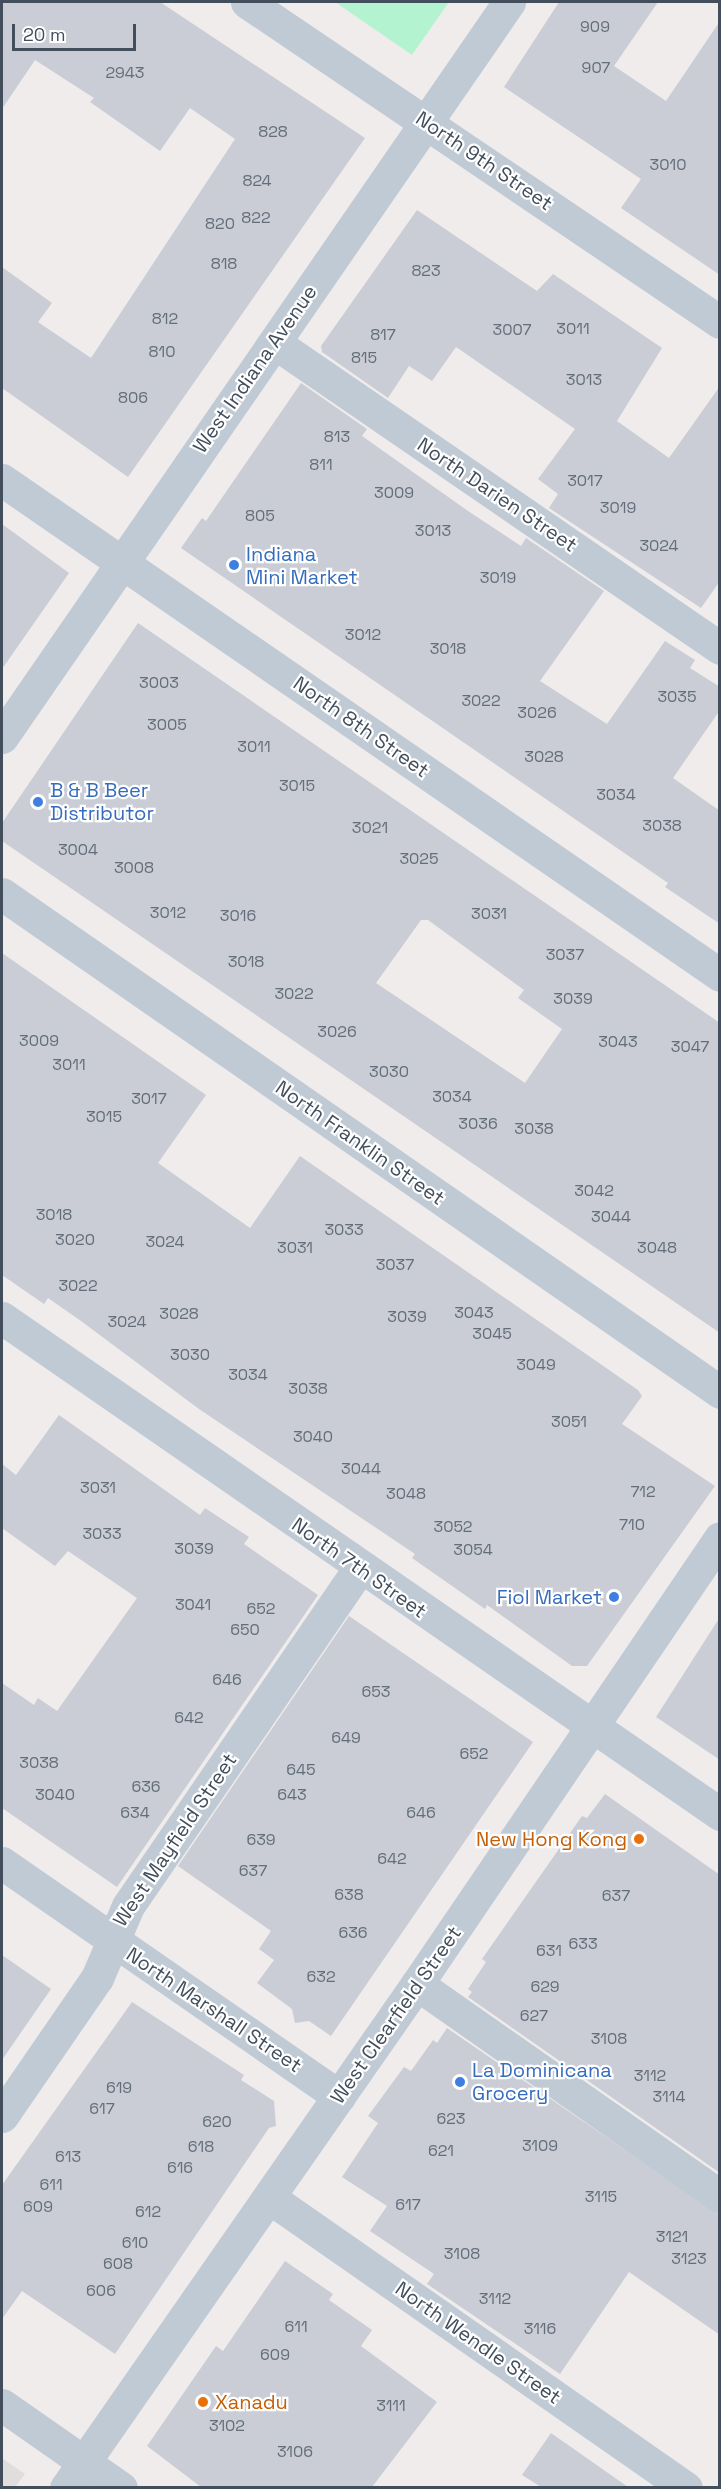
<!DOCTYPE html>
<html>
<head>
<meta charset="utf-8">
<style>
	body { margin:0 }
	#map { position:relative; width:721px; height:2489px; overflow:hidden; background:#efeceb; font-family:"Space Grotesk",sans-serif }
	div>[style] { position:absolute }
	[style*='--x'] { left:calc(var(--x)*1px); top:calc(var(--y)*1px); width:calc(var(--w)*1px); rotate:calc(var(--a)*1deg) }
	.education>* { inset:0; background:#e0dddd }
	.green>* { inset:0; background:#b3f3d0 }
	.building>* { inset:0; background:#cacdd5 }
	.minor>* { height:33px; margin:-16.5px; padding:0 16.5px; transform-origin:16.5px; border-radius:16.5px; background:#c0cad5 }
	.dots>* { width:16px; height:16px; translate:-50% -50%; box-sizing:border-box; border:3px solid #fff; border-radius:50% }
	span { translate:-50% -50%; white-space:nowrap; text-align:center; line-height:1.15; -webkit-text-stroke:4.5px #fff; paint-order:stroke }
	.number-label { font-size:16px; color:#646e7a }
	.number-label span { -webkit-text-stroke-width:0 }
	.street-label { font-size:20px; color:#424e5b }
	.shop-label { font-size:20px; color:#366cbe }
	.left { translate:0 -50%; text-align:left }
	.right { translate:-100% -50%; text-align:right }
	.food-label { font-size:20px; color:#c56008 }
	.frame { position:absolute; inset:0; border:3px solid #424e5b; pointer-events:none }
	.scale { position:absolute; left:12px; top:24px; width:124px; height:27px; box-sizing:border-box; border:3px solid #424e5b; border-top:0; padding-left:8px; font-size:18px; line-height:21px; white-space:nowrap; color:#424e5b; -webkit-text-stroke:4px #fff; paint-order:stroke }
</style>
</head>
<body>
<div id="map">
	<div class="education">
		<i style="clip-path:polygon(2px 2458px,25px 2474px,15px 2487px,2px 2487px)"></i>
	</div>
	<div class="green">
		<i style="clip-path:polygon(335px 2px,449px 2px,412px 55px)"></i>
	</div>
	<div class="building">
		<i style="clip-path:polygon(2px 2px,160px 2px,365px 138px,128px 477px,2px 388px,2px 267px,52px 303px,38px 322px,91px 358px,235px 139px,190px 108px,160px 151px,90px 102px,94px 98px,35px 60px,2px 109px)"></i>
		<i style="clip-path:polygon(559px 2px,658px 2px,614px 66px,666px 101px,720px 21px,720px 275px,621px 208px,641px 179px,504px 87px)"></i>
		<i style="clip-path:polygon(417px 210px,537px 291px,553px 274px,662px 348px,617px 421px,669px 458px,720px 386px,720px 581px,701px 608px,549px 508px,558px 494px,538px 479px,575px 429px,456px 347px,432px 381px,409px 366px,388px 398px,322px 352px,321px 346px)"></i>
		<i style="clip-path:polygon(301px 383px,367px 429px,362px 436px,468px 511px,521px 546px,526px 538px,604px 591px,540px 681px,607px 724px,665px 641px,695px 660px,690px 668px,720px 687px,720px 710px,673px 778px,720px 811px,720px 924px,665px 887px,668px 883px,181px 548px,202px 518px,206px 521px)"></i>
		<i style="clip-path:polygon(2px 524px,69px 573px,2px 669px)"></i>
		<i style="clip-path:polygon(evenodd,138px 623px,720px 1023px,720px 1333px,2px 841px,2px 823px,138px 623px,421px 920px,428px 920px,524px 990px,518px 998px,562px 1029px,525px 1083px,376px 983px,421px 920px)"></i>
		<i style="clip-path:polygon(2px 953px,206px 1095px,158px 1163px,250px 1228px,300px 1156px,638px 1390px,642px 1396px,622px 1424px,715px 1486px,587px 1666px,572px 1666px,487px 1605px,485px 1609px,412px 1558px,415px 1554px,199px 1409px,81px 1321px,48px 1298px,44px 1304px,2px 1275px)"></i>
		<i style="clip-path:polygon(59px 1415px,200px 1515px,205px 1508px,249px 1537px,244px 1544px,318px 1595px,117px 1887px,2px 1808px,2px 1683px,34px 1705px,38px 1698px,57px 1711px,137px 1598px,68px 1551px,55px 1566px,2px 1528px,2px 1464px,16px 1475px)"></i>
		<i style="clip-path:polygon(349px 1616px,533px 1742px,331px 2036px,309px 2021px,295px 2023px,292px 2009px,257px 1983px,274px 1960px,259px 1949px,271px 1931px,178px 1866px)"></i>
		<i style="clip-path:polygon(720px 1617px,720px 1760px,656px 1717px)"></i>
		<i style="clip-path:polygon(605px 1794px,720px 1875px,720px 2173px,468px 1997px,472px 1992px,468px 1989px,486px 1962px,482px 1959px,582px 1816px,587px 1818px)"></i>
		<i style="clip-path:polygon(2px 1955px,51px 1989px,2px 2060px)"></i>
		<i style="clip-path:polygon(132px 2002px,244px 2075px,241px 2080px,274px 2101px,276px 2126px,269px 2128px,115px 2354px,22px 2291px,2px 2319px,2px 2185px)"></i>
		<i style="clip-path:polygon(447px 2028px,720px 2215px,720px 2335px,629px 2272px,560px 2374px,427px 2284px,434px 2274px,370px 2231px,387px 2206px,342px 2177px,378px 2123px,368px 2116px,404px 2067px,411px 2071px,433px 2040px,437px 2043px)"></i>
		<i style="clip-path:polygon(285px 2261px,333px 2294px,329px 2300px,372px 2330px,361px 2346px,437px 2402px,372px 2487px,201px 2487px,147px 2446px,216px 2346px,223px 2351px)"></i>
		<i style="clip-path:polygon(551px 2433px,628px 2487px,541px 2487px,522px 2475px)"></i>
	</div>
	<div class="minor">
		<i style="--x:247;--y:2;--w:571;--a:34.08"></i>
		<i style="--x:275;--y:343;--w:539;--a:34.43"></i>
		<i style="--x:2;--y:480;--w:872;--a:34.58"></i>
		<i style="--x:2;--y:737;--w:893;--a:-55.4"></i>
		<i style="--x:2;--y:894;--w:874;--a:34.74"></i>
		<i style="--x:2;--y:1318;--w:873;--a:34.64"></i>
		<i style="--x:2;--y:1863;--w:410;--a:34.7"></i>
		<i style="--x:417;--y:1984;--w:370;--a:35"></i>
		<i style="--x:2;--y:2116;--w:168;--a:-55.5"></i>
		<i style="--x:97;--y:1978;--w:78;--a:-66.7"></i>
		<i style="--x:128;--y:1906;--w:409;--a:-55.6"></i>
		<i style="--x:270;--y:2198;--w:507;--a:34.88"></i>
		<i style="--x:2;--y:2405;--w:145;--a:34.9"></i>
		<i style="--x:66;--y:2488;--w:614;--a:-55.15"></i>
		<i style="--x:417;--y:1984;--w:539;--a:-55.81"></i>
	</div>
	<div class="dots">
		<i style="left:234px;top:565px;background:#3f7fe0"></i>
		<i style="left:38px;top:802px;background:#3f7fe0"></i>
		<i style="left:614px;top:1597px;background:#3f7fe0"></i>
		<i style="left:639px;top:1839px;background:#e8710a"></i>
		<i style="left:460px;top:2082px;background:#3f7fe0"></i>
		<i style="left:203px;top:2402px;background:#e8710a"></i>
	</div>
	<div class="number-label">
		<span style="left:595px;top:27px">909</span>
		<span style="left:596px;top:68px">907</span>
		<span style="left:125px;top:73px">2943</span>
		<span style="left:273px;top:132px">828</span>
		<span style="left:668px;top:165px">3010</span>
		<span style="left:257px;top:181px">824</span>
		<span style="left:256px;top:218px">822</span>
		<span style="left:220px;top:224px">820</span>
		<span style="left:224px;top:264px">818</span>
		<span style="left:426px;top:271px">823</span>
		<span style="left:165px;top:319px">812</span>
		<span style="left:573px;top:329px">3011</span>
		<span style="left:512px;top:330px">3007</span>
		<span style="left:383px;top:335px">817</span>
		<span style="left:162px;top:352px">810</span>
		<span style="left:364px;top:358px">815</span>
		<span style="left:584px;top:380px">3013</span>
		<span style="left:133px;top:398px">806</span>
		<span style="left:337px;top:437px">813</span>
		<span style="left:321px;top:465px">811</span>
		<span style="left:585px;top:481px">3017</span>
		<span style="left:394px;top:493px">3009</span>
		<span style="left:618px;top:508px">3019</span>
		<span style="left:260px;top:516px">805</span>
		<span style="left:433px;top:531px">3013</span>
		<span style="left:659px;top:546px">3024</span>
		<span style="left:498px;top:578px">3019</span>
		<span style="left:363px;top:635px">3012</span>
		<span style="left:448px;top:649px">3018</span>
		<span style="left:159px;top:683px">3003</span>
		<span style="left:677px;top:697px">3035</span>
		<span style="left:481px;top:701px">3022</span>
		<span style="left:537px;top:713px">3026</span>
		<span style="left:167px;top:725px">3005</span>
		<span style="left:254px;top:747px">3011</span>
		<span style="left:544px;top:757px">3028</span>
		<span style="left:297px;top:786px">3015</span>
		<span style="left:616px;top:795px">3034</span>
		<span style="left:662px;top:826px">3038</span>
		<span style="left:370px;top:828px">3021</span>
		<span style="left:78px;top:850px">3004</span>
		<span style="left:419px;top:859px">3025</span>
		<span style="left:134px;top:868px">3008</span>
		<span style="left:168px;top:913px">3012</span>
		<span style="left:489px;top:914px">3031</span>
		<span style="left:238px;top:916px">3016</span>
		<span style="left:565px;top:955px">3037</span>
		<span style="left:246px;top:962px">3018</span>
		<span style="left:294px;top:994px">3022</span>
		<span style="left:573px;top:999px">3039</span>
		<span style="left:337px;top:1032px">3026</span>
		<span style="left:39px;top:1041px">3009</span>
		<span style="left:618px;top:1042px">3043</span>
		<span style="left:690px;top:1047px">3047</span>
		<span style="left:69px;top:1065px">3011</span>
		<span style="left:389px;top:1072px">3030</span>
		<span style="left:452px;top:1097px">3034</span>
		<span style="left:149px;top:1099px">3017</span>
		<span style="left:104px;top:1117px">3015</span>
		<span style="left:478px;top:1124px">3036</span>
		<span style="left:534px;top:1129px">3038</span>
		<span style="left:594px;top:1191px">3042</span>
		<span style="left:54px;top:1215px">3018</span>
		<span style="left:611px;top:1217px">3044</span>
		<span style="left:344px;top:1230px">3033</span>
		<span style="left:75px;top:1240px">3020</span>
		<span style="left:165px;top:1242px">3024</span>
		<span style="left:295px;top:1248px">3031</span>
		<span style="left:657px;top:1248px">3048</span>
		<span style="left:395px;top:1265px">3037</span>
		<span style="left:78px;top:1286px">3022</span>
		<span style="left:474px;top:1313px">3043</span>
		<span style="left:179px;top:1314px">3028</span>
		<span style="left:407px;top:1317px">3039</span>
		<span style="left:127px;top:1322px">3024</span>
		<span style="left:492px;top:1334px">3045</span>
		<span style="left:190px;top:1355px">3030</span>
		<span style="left:536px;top:1365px">3049</span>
		<span style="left:248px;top:1375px">3034</span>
		<span style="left:308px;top:1389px">3038</span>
		<span style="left:569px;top:1422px">3051</span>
		<span style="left:313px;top:1437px">3040</span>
		<span style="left:361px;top:1469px">3044</span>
		<span style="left:98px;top:1488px">3031</span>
		<span style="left:643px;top:1492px">712</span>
		<span style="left:406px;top:1494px">3048</span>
		<span style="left:632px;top:1525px">710</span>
		<span style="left:453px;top:1527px">3052</span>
		<span style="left:102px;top:1534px">3033</span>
		<span style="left:194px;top:1549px">3039</span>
		<span style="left:473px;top:1550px">3054</span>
		<span style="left:193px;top:1605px">3041</span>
		<span style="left:261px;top:1609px">652</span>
		<span style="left:245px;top:1630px">650</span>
		<span style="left:227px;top:1680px">646</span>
		<span style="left:376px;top:1692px">653</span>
		<span style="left:189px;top:1718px">642</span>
		<span style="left:346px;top:1738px">649</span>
		<span style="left:474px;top:1754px">652</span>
		<span style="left:39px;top:1763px">3038</span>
		<span style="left:301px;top:1770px">645</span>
		<span style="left:146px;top:1787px">636</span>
		<span style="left:55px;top:1795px">3040</span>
		<span style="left:292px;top:1795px">643</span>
		<span style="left:135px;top:1813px">634</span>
		<span style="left:421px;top:1813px">646</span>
		<span style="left:261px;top:1840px">639</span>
		<span style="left:392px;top:1859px">642</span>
		<span style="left:253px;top:1871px">637</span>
		<span style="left:349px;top:1895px">638</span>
		<span style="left:616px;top:1896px">637</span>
		<span style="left:353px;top:1933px">636</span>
		<span style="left:583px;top:1944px">633</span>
		<span style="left:549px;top:1951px">631</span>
		<span style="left:321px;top:1977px">632</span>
		<span style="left:545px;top:1987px">629</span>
		<span style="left:534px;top:2016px">627</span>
		<span style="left:609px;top:2039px">3108</span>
		<span style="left:650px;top:2076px">3112</span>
		<span style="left:119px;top:2088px">619</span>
		<span style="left:669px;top:2097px">3114</span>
		<span style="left:102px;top:2109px">617</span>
		<span style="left:451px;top:2119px">623</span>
		<span style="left:217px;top:2122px">620</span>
		<span style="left:540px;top:2146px">3109</span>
		<span style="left:201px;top:2147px">618</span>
		<span style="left:441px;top:2151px">621</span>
		<span style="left:68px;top:2157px">613</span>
		<span style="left:180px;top:2168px">616</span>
		<span style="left:51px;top:2185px">611</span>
		<span style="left:601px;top:2197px">3115</span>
		<span style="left:408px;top:2205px">617</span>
		<span style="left:38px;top:2207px">609</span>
		<span style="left:148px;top:2212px">612</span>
		<span style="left:672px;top:2237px">3121</span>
		<span style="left:135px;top:2243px">610</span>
		<span style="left:462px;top:2254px">3108</span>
		<span style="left:689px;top:2259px">3123</span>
		<span style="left:118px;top:2264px">608</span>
		<span style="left:101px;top:2291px">606</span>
		<span style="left:495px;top:2299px">3112</span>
		<span style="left:296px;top:2327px">611</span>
		<span style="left:540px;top:2329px">3116</span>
		<span style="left:275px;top:2355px">609</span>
		<span style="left:391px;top:2406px">3111</span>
		<span style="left:227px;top:2426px">3102</span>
		<span style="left:295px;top:2452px">3106</span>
	</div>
	<div class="street-label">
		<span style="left:484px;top:161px;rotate:34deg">North 9th Street</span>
		<span style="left:255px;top:369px;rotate:-55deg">West Indiana Avenue</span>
		<span style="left:497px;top:495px;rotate:34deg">North Darien Street</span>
		<span style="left:361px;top:727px;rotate:35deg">North 8th Street</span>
		<span style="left:360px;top:1143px;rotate:35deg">North Franklin Street</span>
		<span style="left:359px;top:1568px;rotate:35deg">North 7th Street</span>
		<span style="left:175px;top:1840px;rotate:-56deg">West Mayfield Street</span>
		<span style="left:214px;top:2010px;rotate:34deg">North Marshall Street</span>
		<span style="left:396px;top:2015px;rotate:-55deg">West Clearfield Street</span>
		<span style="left:478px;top:2343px;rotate:35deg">North Wendle Street</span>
	</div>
	<div class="shop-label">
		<span class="left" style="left:246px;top:566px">Indiana<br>Mini Market</span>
		<span class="left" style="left:50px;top:802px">B &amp; B Beer<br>Distributor</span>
		<span class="right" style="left:602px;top:1597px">Fiol Market</span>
		<span class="left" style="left:472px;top:2082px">La Dominicana<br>Grocery</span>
	</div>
	<div class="food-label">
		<span class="right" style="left:627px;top:1839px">New Hong Kong</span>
		<span class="left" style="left:215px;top:2402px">Xanadu</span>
	</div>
	<div class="frame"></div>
	<div class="scale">20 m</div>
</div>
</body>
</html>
